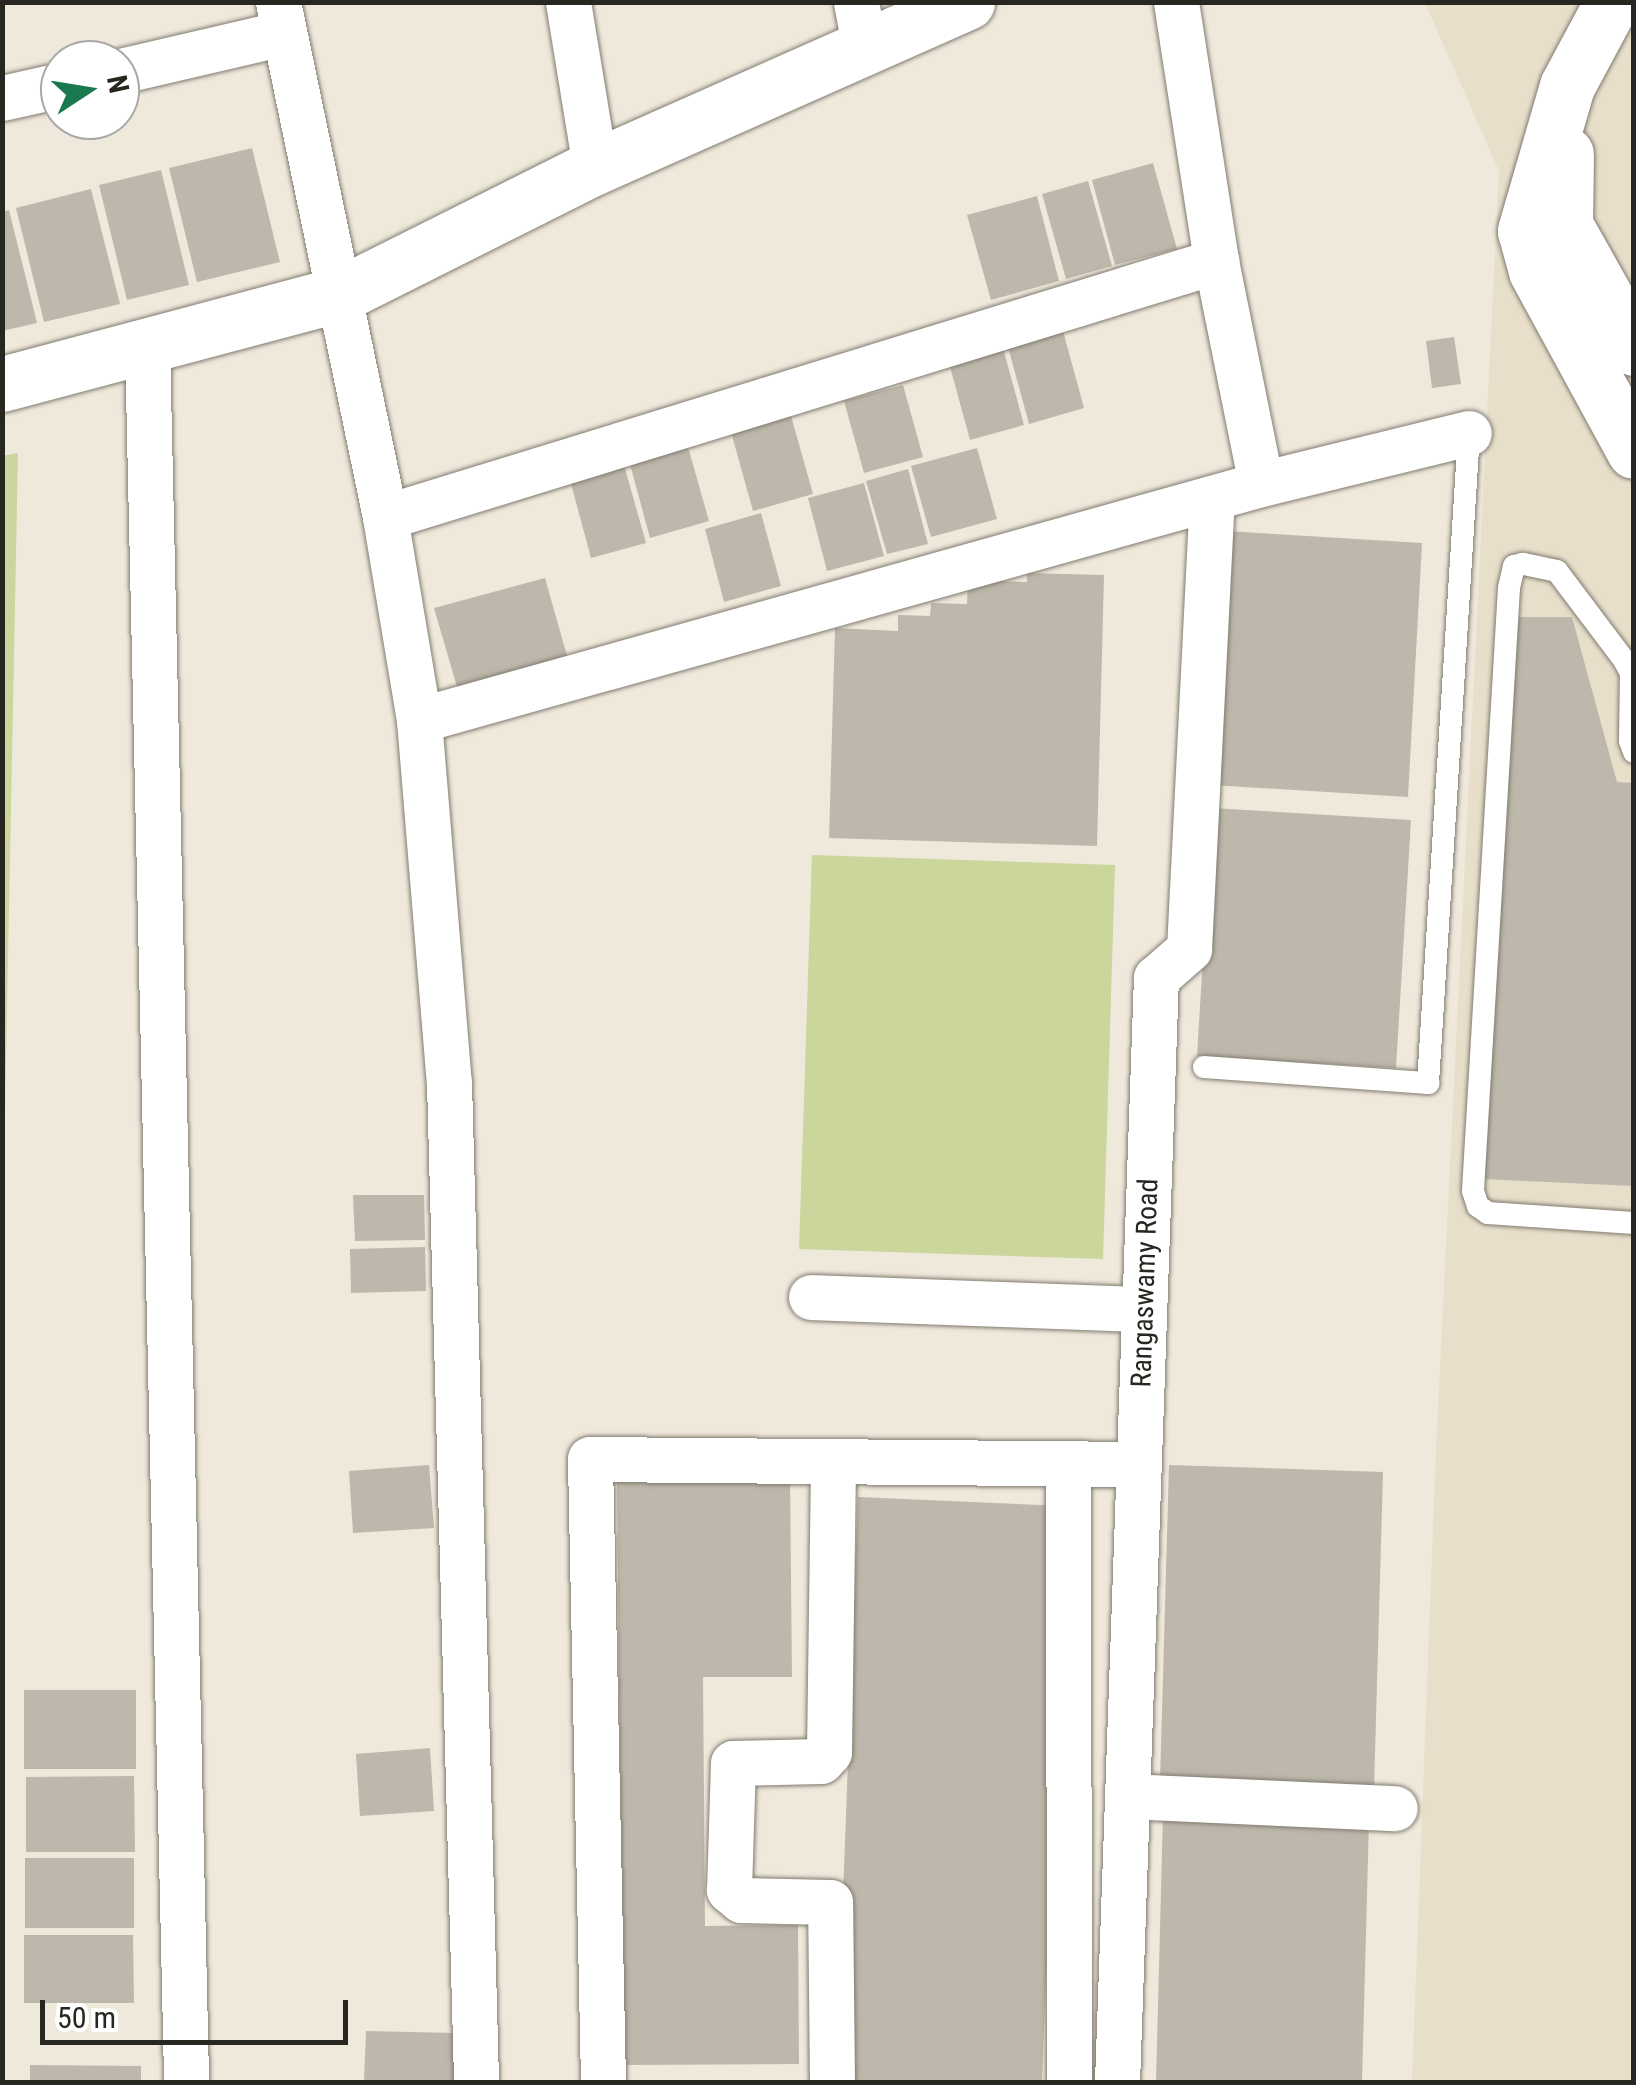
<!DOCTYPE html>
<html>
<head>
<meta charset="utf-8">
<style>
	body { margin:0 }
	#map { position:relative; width:1636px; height:2085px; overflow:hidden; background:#efe9dc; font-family:"Roboto Condensed",sans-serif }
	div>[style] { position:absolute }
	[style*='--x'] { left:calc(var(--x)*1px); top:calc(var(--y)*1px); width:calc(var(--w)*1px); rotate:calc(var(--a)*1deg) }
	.built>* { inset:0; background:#e8dfcb }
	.green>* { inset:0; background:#cad69c }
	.building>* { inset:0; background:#bdb8ab }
	.roads { filter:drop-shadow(0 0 2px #817b70) drop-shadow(0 0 2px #817b70) }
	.service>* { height:22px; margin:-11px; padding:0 11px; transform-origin:11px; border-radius:11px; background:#fff }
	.minor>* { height:45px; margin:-22.5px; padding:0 22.5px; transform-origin:22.5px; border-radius:22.5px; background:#fff }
	.tertiary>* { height:55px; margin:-27.5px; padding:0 27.5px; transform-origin:27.5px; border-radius:27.5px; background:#fff }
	span { translate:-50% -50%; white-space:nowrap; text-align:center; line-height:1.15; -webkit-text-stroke:8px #fff; paint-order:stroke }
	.street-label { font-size:28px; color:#282621 }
	.frame { position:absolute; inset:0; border:5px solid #282621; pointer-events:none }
	.north { position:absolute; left:40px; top:40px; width:100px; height:100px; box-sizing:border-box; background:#fff; border:2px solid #a9a8a6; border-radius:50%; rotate:78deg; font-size:28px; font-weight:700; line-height:40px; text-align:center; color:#282621 }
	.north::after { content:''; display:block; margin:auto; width:35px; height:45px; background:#1b794f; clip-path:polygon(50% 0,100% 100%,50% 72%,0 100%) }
	.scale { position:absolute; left:40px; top:2000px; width:308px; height:45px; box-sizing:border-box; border:5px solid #282621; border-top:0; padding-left:12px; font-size:30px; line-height:35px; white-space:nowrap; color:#282621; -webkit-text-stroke:8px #fff; paint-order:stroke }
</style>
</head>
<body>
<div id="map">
	<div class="built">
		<i style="clip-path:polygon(1425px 3px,1633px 3px,1633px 2082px,1412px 2082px,1436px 1448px,1499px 171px)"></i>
	</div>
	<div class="green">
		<i style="clip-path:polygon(18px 453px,3px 1211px,2px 456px)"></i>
		<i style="clip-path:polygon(812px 855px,1115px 865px,1103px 1259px,799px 1249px)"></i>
	</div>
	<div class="building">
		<i style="clip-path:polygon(252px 148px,280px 262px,197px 282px,169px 168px)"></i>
		<i style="clip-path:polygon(1153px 163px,1177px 249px,1115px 265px,1092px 180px)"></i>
		<i style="clip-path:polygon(161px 170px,189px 285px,127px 300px,99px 185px)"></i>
		<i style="clip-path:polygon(1088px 181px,1112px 266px,1066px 279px,1042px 194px)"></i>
		<i style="clip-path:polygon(91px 189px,120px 304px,44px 322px,16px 208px)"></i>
		<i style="clip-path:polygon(1037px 196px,1059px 281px,991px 300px,967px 215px)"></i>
		<i style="clip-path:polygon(9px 210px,37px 323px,2px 331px,2px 212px)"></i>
		<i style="clip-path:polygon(1063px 331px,1084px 408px,1029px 424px,1008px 347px)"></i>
		<i style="clip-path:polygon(1454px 337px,1461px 384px,1432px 388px,1426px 341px)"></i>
		<i style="clip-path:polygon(1003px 348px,1024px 425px,970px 440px,949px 363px)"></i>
		<i style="clip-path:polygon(903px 385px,923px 457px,864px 473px,844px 401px)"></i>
		<i style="clip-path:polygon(791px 416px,813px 494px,753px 511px,731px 432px)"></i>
		<i style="clip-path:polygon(688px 447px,709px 521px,650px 538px,630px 464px)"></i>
		<i style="clip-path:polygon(977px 448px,997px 519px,931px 537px,911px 466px)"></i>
		<i style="clip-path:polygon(624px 465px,646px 543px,591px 558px,570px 480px)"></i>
		<i style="clip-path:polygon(908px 469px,928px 544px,887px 554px,866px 481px)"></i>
		<i style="clip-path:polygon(864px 483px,884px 556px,827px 571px,808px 498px)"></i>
		<i style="clip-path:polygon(761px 513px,781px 586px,724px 602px,705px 529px)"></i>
		<i style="clip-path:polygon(1226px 531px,1422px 543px,1408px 797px,1211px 785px)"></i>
		<i style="clip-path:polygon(1027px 573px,1104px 575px,1097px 846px,829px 838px,835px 628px,898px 631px,898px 615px,930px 616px,931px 603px,967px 604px,968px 580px,1027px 582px)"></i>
		<i style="clip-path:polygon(545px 578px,567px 656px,457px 687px,434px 608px)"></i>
		<i style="clip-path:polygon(1510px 617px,1572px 617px,1617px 782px,1634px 783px,1634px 1186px,1482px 1179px)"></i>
		<i style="clip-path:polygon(1212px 808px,1411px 820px,1396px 1068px,1197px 1056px)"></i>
		<i style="clip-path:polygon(353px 1195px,424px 1195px,425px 1240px,355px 1241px)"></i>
		<i style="clip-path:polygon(425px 1247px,426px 1291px,351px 1293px,350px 1249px)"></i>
		<i style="clip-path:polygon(429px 1465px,434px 1528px,353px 1533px,349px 1471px)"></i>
		<i style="clip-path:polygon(1169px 1465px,1383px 1472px,1374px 1789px,1160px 1782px)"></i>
		<i style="clip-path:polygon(790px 1478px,792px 1677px,703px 1677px,705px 1926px,798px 1925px,799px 2064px,623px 2065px,617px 1480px)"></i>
		<i style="clip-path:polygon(858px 1497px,1064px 1506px,1042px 2082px,836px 2080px)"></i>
		<i style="clip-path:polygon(24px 1690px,136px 1690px,136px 1769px,24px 1769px)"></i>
		<i style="clip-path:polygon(430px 1748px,434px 1811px,360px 1816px,356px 1754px)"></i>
		<i style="clip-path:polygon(134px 1776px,135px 1852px,26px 1852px,26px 1777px)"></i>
		<i style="clip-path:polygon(1163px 1814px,1369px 1820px,1362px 2082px,1156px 2082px)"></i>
		<i style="clip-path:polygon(25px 1858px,134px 1858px,134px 1928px,25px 1928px)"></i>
		<i style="clip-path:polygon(24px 1935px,133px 1935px,134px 2003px,24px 2003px)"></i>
		<i style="clip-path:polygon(366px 2031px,455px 2033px,455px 2082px,364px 2082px)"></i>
		<i style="clip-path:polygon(30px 2065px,141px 2066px,141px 2082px,30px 2082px)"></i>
	</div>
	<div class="roads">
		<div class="service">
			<i style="--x:1634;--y:752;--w:12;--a:-110"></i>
			<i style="--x:1630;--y:741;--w:68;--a:-89.2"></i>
			<i style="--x:1631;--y:673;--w:15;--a:-118"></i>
			<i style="--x:1624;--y:660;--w:111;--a:-127"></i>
			<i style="--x:1557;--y:571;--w:35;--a:-168"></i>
			<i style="--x:1523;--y:564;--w:9;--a:167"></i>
			<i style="--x:1514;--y:566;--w:23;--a:103"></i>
			<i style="--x:1509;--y:588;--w:604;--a:93.42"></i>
			<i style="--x:1473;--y:1191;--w:16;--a:72"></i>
			<i style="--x:1478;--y:1206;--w:12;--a:35"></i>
			<i style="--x:1488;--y:1213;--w:146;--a:3.9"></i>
			<i style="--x:1204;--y:1067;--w:225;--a:4.1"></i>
			<i style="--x:1428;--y:1083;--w:651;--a:-86.39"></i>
		</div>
		<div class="minor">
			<i style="--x:278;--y:2;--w:526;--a:78.26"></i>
			<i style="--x:385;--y:517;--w:206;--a:80.5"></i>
			<i style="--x:419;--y:720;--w:363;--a:85.3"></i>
			<i style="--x:449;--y:1082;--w:1000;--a:88.45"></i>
			<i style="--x:568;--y:2;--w:167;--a:80.7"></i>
			<i style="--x:856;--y:2;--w:48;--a:79.2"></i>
			<i style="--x:1176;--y:2;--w:262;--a:81.2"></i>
			<i style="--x:1216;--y:261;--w:227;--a:78.6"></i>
			<i style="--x:120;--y:71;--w:167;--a:-13.1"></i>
			<i style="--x:2;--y:98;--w:59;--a:-12.6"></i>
			<i style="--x:147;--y:345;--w:1737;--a:88.71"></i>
			<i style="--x:385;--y:517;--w:870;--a:-17.12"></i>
			<i style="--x:419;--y:720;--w:874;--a:-15.66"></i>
			<i style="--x:1261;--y:484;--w:214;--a:-13.8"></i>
			<i style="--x:811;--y:1297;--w:333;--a:2.1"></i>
			<i style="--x:1068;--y:1464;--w:618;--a:89.91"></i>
			<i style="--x:1127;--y:1796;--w:268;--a:2.6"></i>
			<i style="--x:603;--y:2082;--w:623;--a:-91.2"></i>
			<i style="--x:590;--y:1459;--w:549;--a:0.52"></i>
			<i style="--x:832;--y:2082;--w:180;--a:-90.6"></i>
			<i style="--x:830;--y:1902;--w:89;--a:-178.7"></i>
			<i style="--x:741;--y:1900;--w:16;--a:-140"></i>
			<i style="--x:729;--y:1890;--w:127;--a:-88.2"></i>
			<i style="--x:733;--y:1763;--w:88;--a:-1.3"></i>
			<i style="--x:821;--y:1761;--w:12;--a:-48"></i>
			<i style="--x:829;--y:1752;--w:290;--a:-89.2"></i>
			<i style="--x:1117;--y:2082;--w:1105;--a:-87.98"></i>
			<i style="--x:1156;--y:978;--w:44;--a:-41.3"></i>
			<i style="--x:1189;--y:949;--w:450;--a:-87.1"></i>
		</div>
		<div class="tertiary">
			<i style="--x:1612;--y:2;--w:95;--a:118.2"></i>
			<i style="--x:1567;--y:86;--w:151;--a:106.2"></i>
			<i style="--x:1525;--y:231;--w:41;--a:74.6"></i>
			<i style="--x:1536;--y:271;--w:205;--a:61.4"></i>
			<i style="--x:1566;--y:154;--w:71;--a:90.8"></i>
			<i style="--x:1565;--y:225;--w:141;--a:60.7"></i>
			<i style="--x:2;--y:384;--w:351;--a:-14.9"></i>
			<i style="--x:341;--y:294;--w:284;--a:-26.6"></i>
			<i style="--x:595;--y:167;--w:407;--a:-23.9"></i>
		</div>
	</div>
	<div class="street-label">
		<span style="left:1145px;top:1283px;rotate:-88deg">Rangaswamy Road</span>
	</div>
	<div class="frame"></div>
	<div class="north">N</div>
	<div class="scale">50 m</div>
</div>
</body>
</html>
